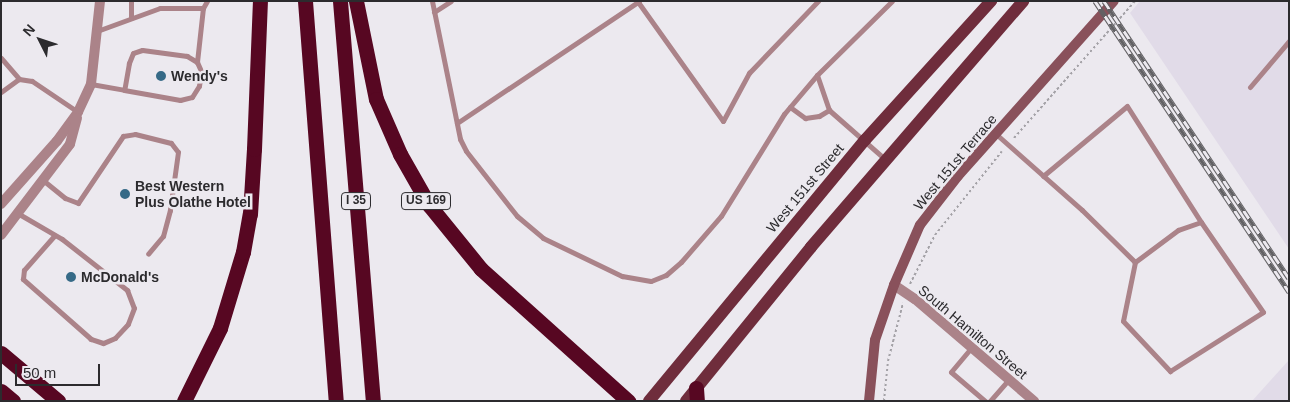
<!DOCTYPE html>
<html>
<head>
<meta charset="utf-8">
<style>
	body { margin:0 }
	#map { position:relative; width:1290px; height:402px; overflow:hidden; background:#ece9ef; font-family:Helvetica,sans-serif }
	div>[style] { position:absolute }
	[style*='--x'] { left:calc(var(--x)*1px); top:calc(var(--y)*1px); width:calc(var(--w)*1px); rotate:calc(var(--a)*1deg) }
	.built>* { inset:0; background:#e1dbe8 }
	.path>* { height:2px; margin-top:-1px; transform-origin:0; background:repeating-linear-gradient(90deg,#a3a1a6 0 2.5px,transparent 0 5px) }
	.lane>* { height:5px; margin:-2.5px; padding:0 2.5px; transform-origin:2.5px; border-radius:2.5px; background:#ab8389 }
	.street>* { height:10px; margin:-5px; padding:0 5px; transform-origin:5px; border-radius:5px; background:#ab8389 }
	.secondary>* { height:10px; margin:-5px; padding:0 5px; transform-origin:5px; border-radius:5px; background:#89515b }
	.primary>* { height:12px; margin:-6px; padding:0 6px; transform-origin:6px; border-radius:6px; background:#6f2d3c }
	.highway>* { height:15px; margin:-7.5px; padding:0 7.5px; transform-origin:7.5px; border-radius:7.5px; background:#570722 }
	.rail>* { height:5px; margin-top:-2.5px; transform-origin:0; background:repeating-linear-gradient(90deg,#ece9ef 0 9px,#626164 0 18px); box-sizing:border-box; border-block:1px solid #626164 }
	.dots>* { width:14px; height:14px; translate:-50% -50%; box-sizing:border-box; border:2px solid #ece9ef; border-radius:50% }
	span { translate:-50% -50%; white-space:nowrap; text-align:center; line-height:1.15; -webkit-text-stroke:5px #ece9ef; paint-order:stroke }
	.shield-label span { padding:1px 4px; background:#ece9ef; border:1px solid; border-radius:4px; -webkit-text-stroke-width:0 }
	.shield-label { font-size:12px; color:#2c2b2e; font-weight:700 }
	.poi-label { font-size:14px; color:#2c2b2e; font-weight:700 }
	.left { translate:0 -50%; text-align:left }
	.street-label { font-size:14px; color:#2c2b2e }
	.frame { position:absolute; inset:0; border:2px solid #2c2b2e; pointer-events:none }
	.north { position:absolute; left:15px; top:15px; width:50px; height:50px; -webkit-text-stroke:4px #ece9ef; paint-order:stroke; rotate:311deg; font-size:14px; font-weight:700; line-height:20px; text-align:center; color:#2c2b2e }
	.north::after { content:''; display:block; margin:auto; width:18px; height:22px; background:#2c2b2e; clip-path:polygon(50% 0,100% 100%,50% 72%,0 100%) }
	.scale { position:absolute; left:15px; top:364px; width:85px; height:22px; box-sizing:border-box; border:2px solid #2c2b2e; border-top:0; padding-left:6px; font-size:15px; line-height:18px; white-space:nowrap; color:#2c2b2e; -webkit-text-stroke:4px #ece9ef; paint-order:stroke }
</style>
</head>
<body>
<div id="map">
	<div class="built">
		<i style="clip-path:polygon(1140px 1px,1289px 1px,1289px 249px,1130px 13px)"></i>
		<i style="clip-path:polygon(1289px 360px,1289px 401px,1252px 401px)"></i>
	</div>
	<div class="path">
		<i style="--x:1014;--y:138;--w:183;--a:-48.5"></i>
		<i style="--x:910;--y:284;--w:55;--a:-63"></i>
		<i style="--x:935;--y:235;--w:107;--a:-51.4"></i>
		<i style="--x:884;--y:401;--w:40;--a:-84.3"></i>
		<i style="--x:888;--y:361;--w:60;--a:-75.5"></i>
	</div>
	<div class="lane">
		<i style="--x:131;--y:1;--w:17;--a:90"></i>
		<i style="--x:432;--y:1;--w:141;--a:78.5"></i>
		<i style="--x:460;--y:139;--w:13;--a:63"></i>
		<i style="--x:466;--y:151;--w:83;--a:51.9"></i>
		<i style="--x:517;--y:216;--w:34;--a:40"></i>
		<i style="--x:543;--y:238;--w:88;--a:25.7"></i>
		<i style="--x:622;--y:276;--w:29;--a:10"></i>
		<i style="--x:651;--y:281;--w:16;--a:-22"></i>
		<i style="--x:666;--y:275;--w:20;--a:-41"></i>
		<i style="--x:681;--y:262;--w:61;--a:-49"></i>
		<i style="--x:721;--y:216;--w:120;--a:-58.3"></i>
		<i style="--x:784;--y:114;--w:51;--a:-49.8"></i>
		<i style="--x:817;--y:75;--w:105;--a:-44.6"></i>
		<i style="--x:638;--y:2;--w:146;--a:54.5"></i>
		<i style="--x:723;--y:121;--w:55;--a:-61.6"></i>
		<i style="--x:749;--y:73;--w:100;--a:-46.2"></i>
		<i style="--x:434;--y:12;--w:20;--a:-33"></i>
		<i style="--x:97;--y:31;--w:67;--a:-20.1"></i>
		<i style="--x:160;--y:8;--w:43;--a:0"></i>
		<i style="--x:203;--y:8;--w:8;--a:-60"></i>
		<i style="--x:1;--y:58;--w:28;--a:49"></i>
		<i style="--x:197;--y:62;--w:54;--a:-83.7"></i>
		<i style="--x:817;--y:75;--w:37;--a:71"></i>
		<i style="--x:829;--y:110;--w:76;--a:41.3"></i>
		<i style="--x:91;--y:84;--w:34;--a:10"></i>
		<i style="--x:124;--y:90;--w:57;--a:10.1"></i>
		<i style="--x:180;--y:100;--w:12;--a:-14"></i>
		<i style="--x:192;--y:97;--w:13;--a:-58"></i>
		<i style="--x:199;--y:86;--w:15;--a:-82"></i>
		<i style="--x:201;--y:71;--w:10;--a:-114"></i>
		<i style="--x:197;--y:62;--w:12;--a:-149"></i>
		<i style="--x:187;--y:56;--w:45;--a:-172.4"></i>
		<i style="--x:142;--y:50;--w:9;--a:162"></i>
		<i style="--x:133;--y:53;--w:11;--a:112"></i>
		<i style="--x:129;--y:63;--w:27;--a:100"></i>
		<i style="--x:1250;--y:87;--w:60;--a:-49.7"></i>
		<i style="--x:1;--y:92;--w:22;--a:-36"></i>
		<i style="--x:19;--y:79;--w:13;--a:9"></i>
		<i style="--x:32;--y:81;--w:55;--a:34"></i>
		<i style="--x:790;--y:107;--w:19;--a:36"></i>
		<i style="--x:805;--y:118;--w:14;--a:-8"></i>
		<i style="--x:819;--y:116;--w:12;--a:-31"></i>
		<i style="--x:457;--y:123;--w:219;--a:-33.8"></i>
		<i style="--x:996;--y:134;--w:115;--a:41.5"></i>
		<i style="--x:1082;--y:210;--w:74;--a:44.5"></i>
		<i style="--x:1135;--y:262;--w:60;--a:101.5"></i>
		<i style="--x:1123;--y:321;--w:69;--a:46.8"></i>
		<i style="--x:1170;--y:371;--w:110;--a:-32.4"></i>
		<i style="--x:1263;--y:312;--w:109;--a:-124.6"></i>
		<i style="--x:1201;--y:222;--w:24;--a:161"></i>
		<i style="--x:1178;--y:230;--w:54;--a:143.3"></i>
		<i style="--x:1043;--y:176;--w:109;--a:-39.8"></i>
		<i style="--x:1127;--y:106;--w:138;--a:57.5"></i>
		<i style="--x:44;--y:181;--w:27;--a:39"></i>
		<i style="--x:65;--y:198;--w:14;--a:21"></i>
		<i style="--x:78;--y:203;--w:81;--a:-56.1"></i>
		<i style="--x:123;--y:136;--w:12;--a:-9"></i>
		<i style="--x:135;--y:134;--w:37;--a:14"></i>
		<i style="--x:171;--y:143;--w:11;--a:52"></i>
		<i style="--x:178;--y:152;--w:59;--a:97.9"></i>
		<i style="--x:170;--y:210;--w:27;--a:105"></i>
		<i style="--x:163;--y:236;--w:23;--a:130"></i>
		<i style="--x:19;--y:214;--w:50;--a:30.2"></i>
		<i style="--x:62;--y:239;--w:83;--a:38.1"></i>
		<i style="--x:127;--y:290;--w:19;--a:69"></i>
		<i style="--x:134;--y:308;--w:17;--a:111"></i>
		<i style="--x:128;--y:324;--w:19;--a:133"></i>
		<i style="--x:115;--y:338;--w:13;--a:157"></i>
		<i style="--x:103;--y:343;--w:13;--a:-162"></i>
		<i style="--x:91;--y:339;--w:91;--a:-138.6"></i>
		<i style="--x:23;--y:279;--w:9;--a:-84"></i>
		<i style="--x:24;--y:270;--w:45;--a:-48.6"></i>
		<i style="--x:971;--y:348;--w:31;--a:130"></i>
		<i style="--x:951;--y:372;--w:45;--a:40.5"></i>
		<i style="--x:990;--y:401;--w:29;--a:-49"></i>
	</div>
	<div class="street">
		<i style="--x:1;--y:204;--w:84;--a:-48.4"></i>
		<i style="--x:57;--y:141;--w:36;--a:-54"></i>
		<i style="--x:78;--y:112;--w:31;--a:-65"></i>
		<i style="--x:91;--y:84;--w:83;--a:-83.8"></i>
		<i style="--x:1;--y:235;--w:114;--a:-52.8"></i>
		<i style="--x:70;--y:144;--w:27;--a:-75"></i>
		<i style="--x:894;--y:285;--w:25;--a:34"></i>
		<i style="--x:915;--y:299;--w:157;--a:40.6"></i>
	</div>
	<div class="secondary">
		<i style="--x:869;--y:401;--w:61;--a:-84.4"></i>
		<i style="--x:875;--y:340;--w:58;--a:-70.9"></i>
		<i style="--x:894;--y:285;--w:65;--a:-66.6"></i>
		<i style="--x:920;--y:225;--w:62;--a:-52.2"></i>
		<i style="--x:958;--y:176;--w:234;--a:-48.3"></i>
	</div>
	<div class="primary">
		<i style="--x:649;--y:401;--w:339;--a:-50.4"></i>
		<i style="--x:865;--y:140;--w:188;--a:-47.8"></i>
		<i style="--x:686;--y:401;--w:198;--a:-50.9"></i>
		<i style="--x:811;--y:247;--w:325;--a:-49.2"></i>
	</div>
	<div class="highway">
		<i style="--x:305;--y:1;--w:401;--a:85.6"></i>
		<i style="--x:340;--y:1;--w:401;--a:85.3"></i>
		<i style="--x:356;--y:1;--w:100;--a:78.5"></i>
		<i style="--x:376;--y:99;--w:60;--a:66.4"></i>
		<i style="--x:400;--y:154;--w:59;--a:60.4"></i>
		<i style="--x:429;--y:205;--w:82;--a:50.9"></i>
		<i style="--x:481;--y:269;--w:198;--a:41.9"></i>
		<i style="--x:1;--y:353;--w:75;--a:40.1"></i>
		<i style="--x:696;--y:388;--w:13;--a:86"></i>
		<i style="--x:1;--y:391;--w:16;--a:40"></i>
		<i style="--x:184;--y:401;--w:81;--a:-63.7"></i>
		<i style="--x:220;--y:328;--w:79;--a:-73.2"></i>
		<i style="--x:243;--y:252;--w:39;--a:-80"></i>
		<i style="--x:250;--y:214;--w:65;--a:-86.5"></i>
		<i style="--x:254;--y:149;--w:148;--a:-87.7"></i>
	</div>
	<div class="rail">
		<i style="--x:1095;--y:1;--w:350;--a:56.3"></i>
		<i style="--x:1104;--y:1;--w:333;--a:56.3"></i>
	</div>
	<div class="dots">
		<i style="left:161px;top:76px;background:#366a87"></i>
		<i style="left:125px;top:194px;background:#366a87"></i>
		<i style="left:71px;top:277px;background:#366a87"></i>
	</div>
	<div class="shield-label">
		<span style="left:356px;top:201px">I 35</span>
		<span style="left:426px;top:201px">US 169</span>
	</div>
	<div class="poi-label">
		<span class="left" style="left:171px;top:76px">Wendy's</span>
		<span class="left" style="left:135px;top:194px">Best Western<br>Plus Olathe Hotel</span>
		<span class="left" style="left:81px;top:277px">McDonald's</span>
	</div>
	<div class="street-label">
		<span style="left:955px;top:162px;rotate:-50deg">West 151st Terrace</span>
		<span style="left:805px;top:188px;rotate:-50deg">West 151st Street</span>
		<span style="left:973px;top:332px;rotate:40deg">South Hamilton Street</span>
	</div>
	<div class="frame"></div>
	<div class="north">N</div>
	<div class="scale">50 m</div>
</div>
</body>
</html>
